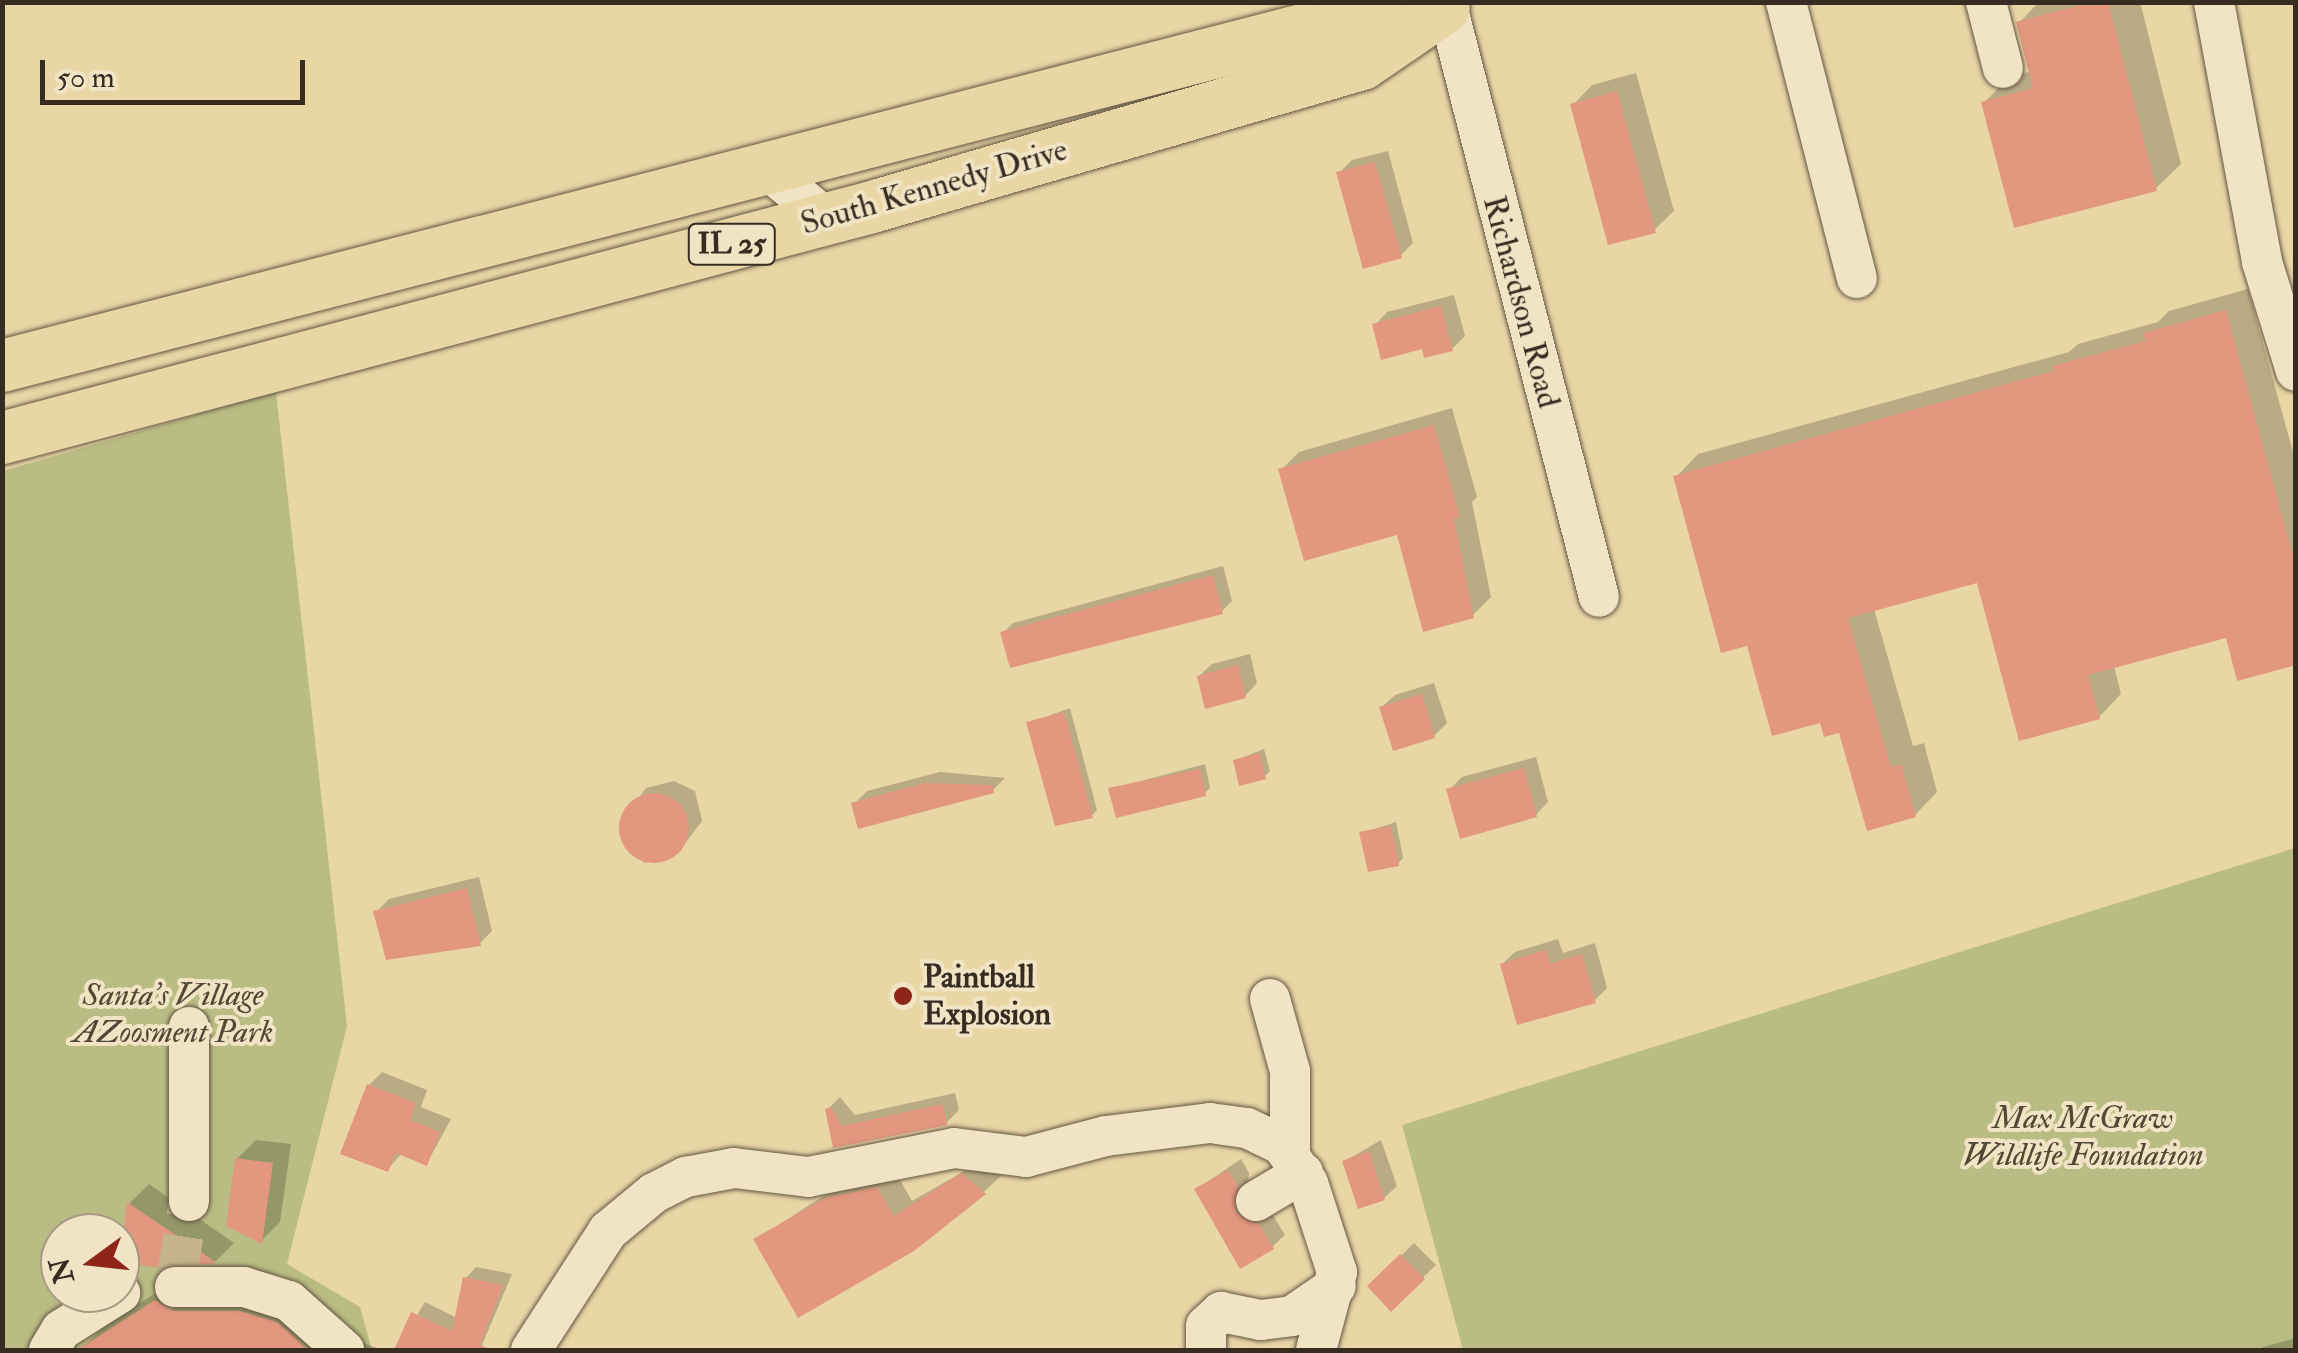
<!DOCTYPE html>
<html>
<head>
<meta charset="utf-8">
<style>
	body { margin:0 }
	#map { position:relative; width:2298px; height:1353px; overflow:hidden; background:#e8d6a5; font-family:"IM FELL Double Pica",serif }
	div>[style] { position:absolute }
	[style*='--x'] { left:calc(var(--x)*1px); top:calc(var(--y)*1px); width:calc(var(--w)*1px); rotate:calc(var(--a)*1deg) }
	.green>* { inset:0; background:#babd83 }
	.shadow>* { inset:0; background:#0003 }
	.building>* { inset:0; background:#e2977e }
	.round { border-radius:50% }
	.minor-tunnel>* { height:40px; margin-top:-20px; transform-origin:0; background:repeating-linear-gradient(90deg,#c5b48b 0 40px,transparent 0 60px) }
	.roads { filter:drop-shadow(0 0 2px #635643) drop-shadow(0 0 2px #635643) }
	.minor>* { height:40px; margin:-20px; padding:0 20px; transform-origin:20px; border-radius:20px; background:#f0e4c4 }
	.major>* { height:52px; margin:-26px; padding:0 26px; transform-origin:26px; border-radius:26px; background:#e8d6a5 }
	.dots>* { width:28px; height:28px; translate:-50% -50%; box-sizing:border-box; border:5px solid #f0e4c4; border-radius:50% }
	span { translate:-50% -50%; white-space:nowrap; text-align:center; line-height:1.15; -webkit-text-stroke:8px #f0e4c4; paint-order:stroke }
	.shield-label span { padding:2px 8px; background:#f0e4c4; border:2px solid; border-radius:8px; -webkit-text-stroke-width:0 }
	.shield-label { font-size:30px; color:#372c22; font-weight:700 }
	.street-label { font-size:32px; color:#372c22 }
	.poi-label { font-size:32px; color:#372c22; font-weight:700 }
	.left { translate:0 -50%; text-align:left }
	.park-label { font-size:32px; color:#514935; font-style:italic }
	.frame { position:absolute; inset:0; border:5px solid #372c22; pointer-events:none }
	.north { position:absolute; left:40px; top:1213px; width:100px; height:100px; box-sizing:border-box; background:#f0e4c4; border:2px solid #a69a83; border-radius:50%; rotate:255deg; font-size:28px; font-weight:700; line-height:40px; text-align:center; color:#372c22 }
	.north::after { content:''; display:block; margin:auto; width:35px; height:45px; background:#8f2418; clip-path:polygon(50% 0,100% 100%,50% 72%,0 100%) }
	.scale { position:absolute; left:40px; top:60px; width:265px; height:45px; box-sizing:border-box; border:5px solid #372c22; border-top:0; padding-left:12px; font-size:30px; line-height:35px; white-space:nowrap; color:#372c22; -webkit-text-stroke:8px #f0e4c4; paint-order:stroke }
</style>
</head>
<body>
<div id="map">
	<div class="green">
		<i style="clip-path:polygon(evenodd,276px 392px,347px 1026px,287px 1264px,360px 1307px,372px 1350px,3px 1350px,3px 471px,276px 392px,60px 1233px,120px 1233px,120px 1293px,60px 1293px,60px 1233px)"></i>
		<i style="clip-path:polygon(2295px 848px,2295px 1350px,1463px 1350px,1402px 1125px)"></i>
	</div>
	<div class="shadow">
		<i style="clip-path:polygon(2039px 2px,2140px 2px,2181px 164px,2155px 189px,1984px 103px,2009px 77px,2032px 71px,2019px 23px)"></i>
		<i style="clip-path:polygon(1636px 73px,1674px 211px,1654px 230px,1573px 105px,1592px 85px)"></i>
		<i style="clip-path:polygon(1388px 151px,1413px 243px,1400px 256px,1339px 173px,1352px 160px)"></i>
		<i style="clip-path:polygon(2248px 289px,2296px 463px,2296px 662px,2228px 635px,2114px 666px,2121px 694px,2099px 717px,1979px 580px,1874px 609px,1913px 746px,1924px 743px,1937px 792px,1915px 815px,1841px 730px,1822px 719px,1748px 643px,1676px 477px,1698px 454px,2069px 352px,2078px 344px,2158px 322px,2169px 311px)"></i>
		<i style="clip-path:polygon(1454px 295px,1465px 336px,1452px 349px,1423px 346px,1375px 325px,1387px 312px)"></i>
		<i style="clip-path:polygon(1452px 408px,1477px 497px,1472px 502px,1491px 597px,1472px 616px,1399px 532px,1281px 470px,1299px 452px)"></i>
		<i style="clip-path:polygon(1223px 566px,1232px 601px,1222px 611px,1003px 633px,1013px 623px)"></i>
		<i style="clip-path:polygon(1250px 654px,1257px 683px,1245px 696px,1199px 676px,1212px 664px)"></i>
		<i style="clip-path:polygon(1434px 683px,1447px 723px,1434px 736px,1382px 707px,1395px 695px)"></i>
		<i style="clip-path:polygon(1070px 708px,1097px 810px,1091px 816px,1029px 723px)"></i>
		<i style="clip-path:polygon(1264px 749px,1270px 771px,1264px 777px,1236px 760px)"></i>
		<i style="clip-path:polygon(1536px 757px,1548px 802px,1536px 815px,1449px 790px,1462px 777px)"></i>
		<i style="clip-path:polygon(1205px 764px,1210px 788px,1204px 794px,1111px 789px)"></i>
		<i style="clip-path:polygon(940px 772px,1005px 778px,992px 791px,854px 804px,867px 791px)"></i>
		<i style="clip-path:polygon(674px 781px,695px 791px,702px 821px,678px 853px,645px 863px,629px 853px,622px 821px,646px 788px)"></i>
		<i style="clip-path:polygon(1396px 822px,1403px 858px,1398px 864px,1362px 833px)"></i>
		<i style="clip-path:polygon(479px 877px,492px 931px,480px 943px,376px 912px,389px 899px)"></i>
		<i style="clip-path:polygon(1558px 939px,1563px 953px,1595px 943px,1607px 988px,1594px 1001px,1502px 964px,1515px 952px)"></i>
		<i style="clip-path:polygon(382px 1072px,427px 1090px,421px 1107px,451px 1119px,427px 1163px,402px 1153px,388px 1169px,369px 1085px)"></i>
		<i style="clip-path:polygon(955px 1093px,959px 1110px,946px 1123px,835px 1145px,827px 1110px,840px 1097px,855px 1115px)"></i>
		<i style="clip-path:polygon(256px 1140px,291px 1144px,280px 1222px,261px 1241px,237px 1159px)"></i>
		<i style="clip-path:polygon(1381px 1140px,1397px 1186px,1384px 1198px,1345px 1161px)"></i>
		<i style="clip-path:polygon(987px 1158px,1002px 1175px,963px 1211px,756px 1240px,846px 1181px,895px 1171px,912px 1201px)"></i>
		<i style="clip-path:polygon(1241px 1159px,1249px 1173px,1247px 1199px,1271px 1212px,1285px 1235px,1272px 1247px,1197px 1189px)"></i>
		<i style="clip-path:polygon(149px 1184px,234px 1243px,216px 1261px,162px 1265px,122px 1260px,130px 1203px)"></i>
		<i style="clip-path:polygon(1414px 1243px,1436px 1265px,1391px 1308px,1370px 1286px)"></i>
		<i style="clip-path:polygon(476px 1267px,512px 1274px,480px 1350px,396px 1350px,425px 1302px,457px 1318px,465px 1279px)"></i>
		<i style="clip-path:polygon(182px 1276px,377px 1348px,378px 1350px,80px 1350px,106px 1325px)"></i>
		<i style="clip-path:polygon(2296px 1338px,2296px 1350px,2259px 1350px,2263px 1347px)"></i>
	</div>
	<div class="building">
		<i style="clip-path:polygon(2092px 2px,2108px 2px,2157px 191px,2014px 228px,1981px 102px,2033px 88px,2016px 22px)"></i>
		<i style="clip-path:polygon(1617px 91px,1656px 233px,1608px 245px,1570px 104px)"></i>
		<i style="clip-path:polygon(1375px 162px,1402px 258px,1363px 269px,1336px 172px)"></i>
		<i style="clip-path:polygon(1441px 306px,1453px 351px,1424px 358px,1422px 349px,1381px 360px,1372px 324px)"></i>
		<i style="clip-path:polygon(2226px 310px,2296px 567px,2296px 665px,2237px 681px,2226px 638px,2088px 675px,2100px 719px,2019px 741px,1977px 583px,1848px 618px,1891px 767px,1901px 764px,1916px 817px,1867px 831px,1839px 733px,1824px 737px,1820px 723px,1772px 736px,1747px 646px,1721px 653px,1673px 476px,2054px 371px,2052px 366px,2146px 341px,2143px 333px)"></i>
		<i style="clip-path:polygon(1434px 425px,1460px 517px,1454px 519px,1474px 618px,1423px 632px,1397px 535px,1304px 561px,1278px 469px)"></i>
		<i style="clip-path:polygon(1213px 575px,1223px 614px,1010px 668px,1000px 632px)"></i>
		<i style="clip-path:polygon(1238px 665px,1246px 698px,1205px 709px,1197px 676px)"></i>
		<i style="clip-path:polygon(1422px 694px,1435px 738px,1393px 751px,1379px 707px)"></i>
		<i style="clip-path:polygon(1064px 712px,1093px 818px,1055px 826px,1026px 722px)"></i>
		<i style="clip-path:polygon(1259px 753px,1266px 779px,1239px 786px,1233px 760px)"></i>
		<i style="clip-path:polygon(1524px 768px,1537px 817px,1460px 839px,1446px 789px)"></i>
		<i style="clip-path:polygon(1200px 769px,1206px 796px,1116px 818px,1108px 788px)"></i>
		<i style="clip-path:polygon(925px 783px,993px 785px,994px 793px,858px 829px,851px 803px)"></i>
		<i class="round" style="left:619px;top:793px;width:70px;height:70px"></i>
		<i style="clip-path:polygon(1391px 826px,1399px 866px,1368px 872px,1359px 832px)"></i>
		<i style="clip-path:polygon(467px 888px,481px 946px,386px 960px,373px 911px)"></i>
		<i style="clip-path:polygon(1546px 950px,1550px 964px,1582px 954px,1596px 1003px,1517px 1025px,1500px 964px)"></i>
		<i style="clip-path:polygon(367px 1084px,416px 1103px,410px 1120px,440px 1132px,427px 1166px,396px 1153px,388px 1172px,340px 1154px)"></i>
		<i style="clip-path:polygon(943px 1104px,947px 1125px,833px 1148px,825px 1109px,831px 1107px,842px 1126px)"></i>
		<i style="clip-path:polygon(1369px 1151px,1385px 1200px,1358px 1209px,1342px 1161px)"></i>
		<i style="clip-path:polygon(235px 1158px,273px 1163px,262px 1244px,226px 1226px)"></i>
		<i style="clip-path:polygon(1228px 1170px,1238px 1187px,1235px 1212px,1259px 1224px,1274px 1249px,1240px 1269px,1194px 1189px)"></i>
		<i style="clip-path:polygon(961px 1173px,986px 1194px,914px 1251px,798px 1318px,753px 1239px,825px 1198px,877px 1187px,894px 1216px)"></i>
		<i style="clip-path:polygon(127px 1202px,217px 1263px,162px 1268px,120px 1262px)"></i>
		<i style="clip-path:polygon(1400px 1254px,1425px 1279px,1391px 1312px,1367px 1286px)"></i>
		<i style="clip-path:polygon(463px 1277px,503px 1285px,480px 1345px,492px 1350px,394px 1350px,411px 1312px,452px 1331px)"></i>
		<i style="clip-path:polygon(155px 1300px,174px 1311px,240px 1311px,277px 1322px,309px 1350px,77px 1350px)"></i>
	</div>
	<div class="minor-tunnel">
		<i style="--x:177;--y:1276;--w:76;--a:-80.9"></i>
	</div>
	<div class="roads">
		<div class="minor">
			<i style="--x:1446;--y:2;--w:614;--a:75.58"></i>
			<i style="--x:1786;--y:2;--w:285;--a:75.6"></i>
			<i style="--x:1986;--y:2;--w:68;--a:75.6"></i>
			<i style="--x:2214;--y:2;--w:264;--a:79.5"></i>
			<i style="--x:2262;--y:262;--w:114;--a:72.7"></i>
			<i style="--x:763;--y:166;--w:83;--a:39.6"></i>
			<i style="--x:1270;--y:999;--w:75;--a:74.5"></i>
			<i style="--x:1290;--y:1071;--w:83;--a:90"></i>
			<i style="--x:189;--y:1027;--w:174;--a:90"></i>
			<i style="--x:1256;--y:1201;--w:55;--a:-30.8"></i>
			<i style="--x:175;--y:1287;--w:69;--a:0"></i>
			<i style="--x:244;--y:1287;--w:47;--a:17.3"></i>
			<i style="--x:289;--y:1301;--w:74;--a:41.7"></i>
			<i style="--x:49;--y:1350;--w:23;--a:-59"></i>
			<i style="--x:61;--y:1330;--w:70;--a:-32.1"></i>
			<i style="--x:531;--y:1350;--w:142;--a:-57.1"></i>
			<i style="--x:608;--y:1231;--w:60;--a:-39.6"></i>
			<i style="--x:654;--y:1193;--w:36;--a:-27"></i>
			<i style="--x:686;--y:1177;--w:49;--a:-10.6"></i>
			<i style="--x:734;--y:1168;--w:75;--a:6.9"></i>
			<i style="--x:808;--y:1177;--w:149;--a:-11.2"></i>
			<i style="--x:954;--y:1148;--w:73;--a:7.1"></i>
			<i style="--x:1026;--y:1157;--w:83;--a:-14.7"></i>
			<i style="--x:1106;--y:1136;--w:105;--a:-7.1"></i>
			<i style="--x:1210;--y:1123;--w:37;--a:8"></i>
			<i style="--x:1247;--y:1128;--w:39;--a:26"></i>
			<i style="--x:1282;--y:1145;--w:46;--a:55.6"></i>
			<i style="--x:1308;--y:1183;--w:94;--a:72"></i>
			<i style="--x:1337;--y:1272;--w:81;--a:105.1"></i>
			<i style="--x:1206;--y:1350;--w:24;--a:-90"></i>
			<i style="--x:1206;--y:1326;--w:21;--a:-43"></i>
			<i style="--x:1221;--y:1312;--w:41;--a:11.3"></i>
			<i style="--x:1261;--y:1320;--w:31;--a:-7"></i>
			<i style="--x:1292;--y:1316;--w:53;--a:-34.3"></i>
		</div>
		<div class="major">
			<i style="--x:2;--y:366;--w:1383;--a:-14.49"></i>
			<i style="--x:1341;--y:20;--w:98;--a:-6.5"></i>
			<i style="--x:2;--y:438;--w:900;--a:-14.87"></i>
			<i style="--x:872;--y:207;--w:510;--a:-16.27"></i>
			<i style="--x:1362;--y:64;--w:99;--a:-34.3"></i>
		</div>
	</div>
	<div class="dots">
		<i style="left:903px;top:996px;background:#8f2418"></i>
	</div>
	<div class="shield-label">
		<span style="left:732px;top:244px">IL 25</span>
	</div>
	<div class="street-label">
		<span style="left:934px;top:187px;rotate:-16deg">South Kennedy Drive</span>
		<span style="left:1521px;top:302px;rotate:75deg">Richardson Road</span>
	</div>
	<div class="poi-label">
		<span class="left" style="left:923px;top:996px">Paintball<br>Explosion</span>
	</div>
	<div class="park-label">
		<span style="left:173px;top:1014px">Santa's Village<br>AZoosment Park</span>
		<span style="left:2083px;top:1137px">Max McGraw<br>Wildlife Foundation</span>
	</div>
	<div class="frame"></div>
	<div class="north">N</div>
	<div class="scale">50 m</div>
</div>
</body>
</html>
